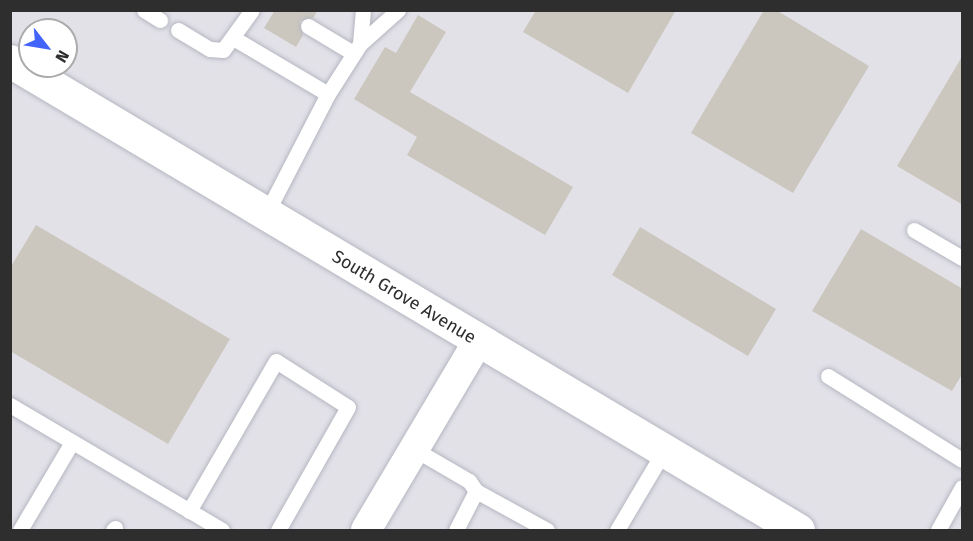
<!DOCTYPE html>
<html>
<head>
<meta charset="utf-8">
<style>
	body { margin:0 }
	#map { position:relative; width:973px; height:541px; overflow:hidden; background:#efe9e1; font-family:"Fira Sans",sans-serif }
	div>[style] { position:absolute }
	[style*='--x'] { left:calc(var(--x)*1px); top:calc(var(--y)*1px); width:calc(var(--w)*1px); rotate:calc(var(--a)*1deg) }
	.industrial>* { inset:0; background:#e3e1e8 }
	.building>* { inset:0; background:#cbc7bf }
	.roads { filter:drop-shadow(0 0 2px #b4b7c1) drop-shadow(0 0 2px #b4b7c1) }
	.lane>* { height:15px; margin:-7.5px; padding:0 7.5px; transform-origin:7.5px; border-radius:7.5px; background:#fff }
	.street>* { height:30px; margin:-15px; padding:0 15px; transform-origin:15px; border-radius:15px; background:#fff }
	.secondary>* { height:33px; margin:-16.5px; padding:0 16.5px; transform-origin:16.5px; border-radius:16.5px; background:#fff }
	span { translate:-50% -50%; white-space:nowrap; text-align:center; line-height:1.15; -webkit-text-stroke:6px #fff; paint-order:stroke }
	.street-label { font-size:18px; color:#2e2e2e }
	.frame { position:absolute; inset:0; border:12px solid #2e2e2e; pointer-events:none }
	.north { position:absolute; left:18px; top:18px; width:60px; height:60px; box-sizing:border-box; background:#fff; border:2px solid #ababab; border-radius:50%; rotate:121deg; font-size:16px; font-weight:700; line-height:24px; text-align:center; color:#2e2e2e }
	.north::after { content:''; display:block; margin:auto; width:21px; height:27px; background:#4264fb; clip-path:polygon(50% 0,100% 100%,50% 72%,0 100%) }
</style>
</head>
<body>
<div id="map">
	<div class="industrial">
		<i style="clip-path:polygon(evenodd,11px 11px,962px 11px,962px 530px,11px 530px,11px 11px,30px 30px,66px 30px,66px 66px,30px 66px,30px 30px)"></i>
	</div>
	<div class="building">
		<i style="clip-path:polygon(275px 10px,318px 10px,313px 18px,300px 21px,303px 35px,296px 47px,264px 28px)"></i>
		<i style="clip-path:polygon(536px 10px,676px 10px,628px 93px,523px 32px)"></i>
		<i style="clip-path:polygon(764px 10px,776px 10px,869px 66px,793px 193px,691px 133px)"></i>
		<i style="clip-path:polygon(418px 15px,446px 32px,410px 92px,573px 187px,545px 235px,407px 155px,417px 137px,354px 99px,385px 47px,396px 53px)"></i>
		<i style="clip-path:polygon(963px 55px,963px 205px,897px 166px)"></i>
		<i style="clip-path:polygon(36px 225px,230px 339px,168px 444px,10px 351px,10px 268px)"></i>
		<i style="clip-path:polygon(640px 227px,776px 309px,748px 356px,612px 275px)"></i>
		<i style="clip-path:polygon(861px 229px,963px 289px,963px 373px,952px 391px,812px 311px)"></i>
	</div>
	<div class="roads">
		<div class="lane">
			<i style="--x:144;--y:10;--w:19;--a:32"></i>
			<i style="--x:308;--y:26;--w:52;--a:31"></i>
			<i style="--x:178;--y:30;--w:37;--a:31"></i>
			<i style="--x:210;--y:49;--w:13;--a:4"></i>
			<i style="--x:223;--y:50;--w:49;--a:-54.1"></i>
			<i style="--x:235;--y:39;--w:108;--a:30.6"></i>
			<i style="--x:360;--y:44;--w:51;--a:-41.8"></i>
			<i style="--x:266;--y:214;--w:135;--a:-62.7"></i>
			<i style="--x:328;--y:94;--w:59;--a:-57.4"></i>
			<i style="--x:360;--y:44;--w:34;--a:-85"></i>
			<i style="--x:914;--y:230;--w:56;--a:30.3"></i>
			<i style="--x:828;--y:376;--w:158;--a:32.1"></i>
			<i style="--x:10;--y:405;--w:246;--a:30.5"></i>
			<i style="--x:414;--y:449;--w:64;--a:30.2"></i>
			<i style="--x:469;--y:481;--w:12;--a:55"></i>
			<i style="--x:476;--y:491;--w:44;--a:117.1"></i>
			<i style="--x:476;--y:491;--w:81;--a:28.8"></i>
			<i style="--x:189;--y:511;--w:173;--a:-59.9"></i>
			<i style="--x:276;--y:361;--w:85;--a:32.6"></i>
			<i style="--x:348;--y:407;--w:142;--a:119.6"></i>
			<i style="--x:20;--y:530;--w:102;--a:-59.4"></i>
			<i style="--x:113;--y:530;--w:3;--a:-45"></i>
			<i style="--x:617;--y:530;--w:92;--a:-59.3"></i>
			<i style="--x:938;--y:530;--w:49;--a:-60.8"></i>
		</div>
		<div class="street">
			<i style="--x:366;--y:530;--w:220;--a:-59.3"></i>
		</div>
		<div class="secondary">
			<i style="--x:10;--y:61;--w:917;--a:30.76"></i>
		</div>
	</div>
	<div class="street-label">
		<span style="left:404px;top:297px;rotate:31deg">South Grove Avenue</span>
	</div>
	<div class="frame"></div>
	<div class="north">N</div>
</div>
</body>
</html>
